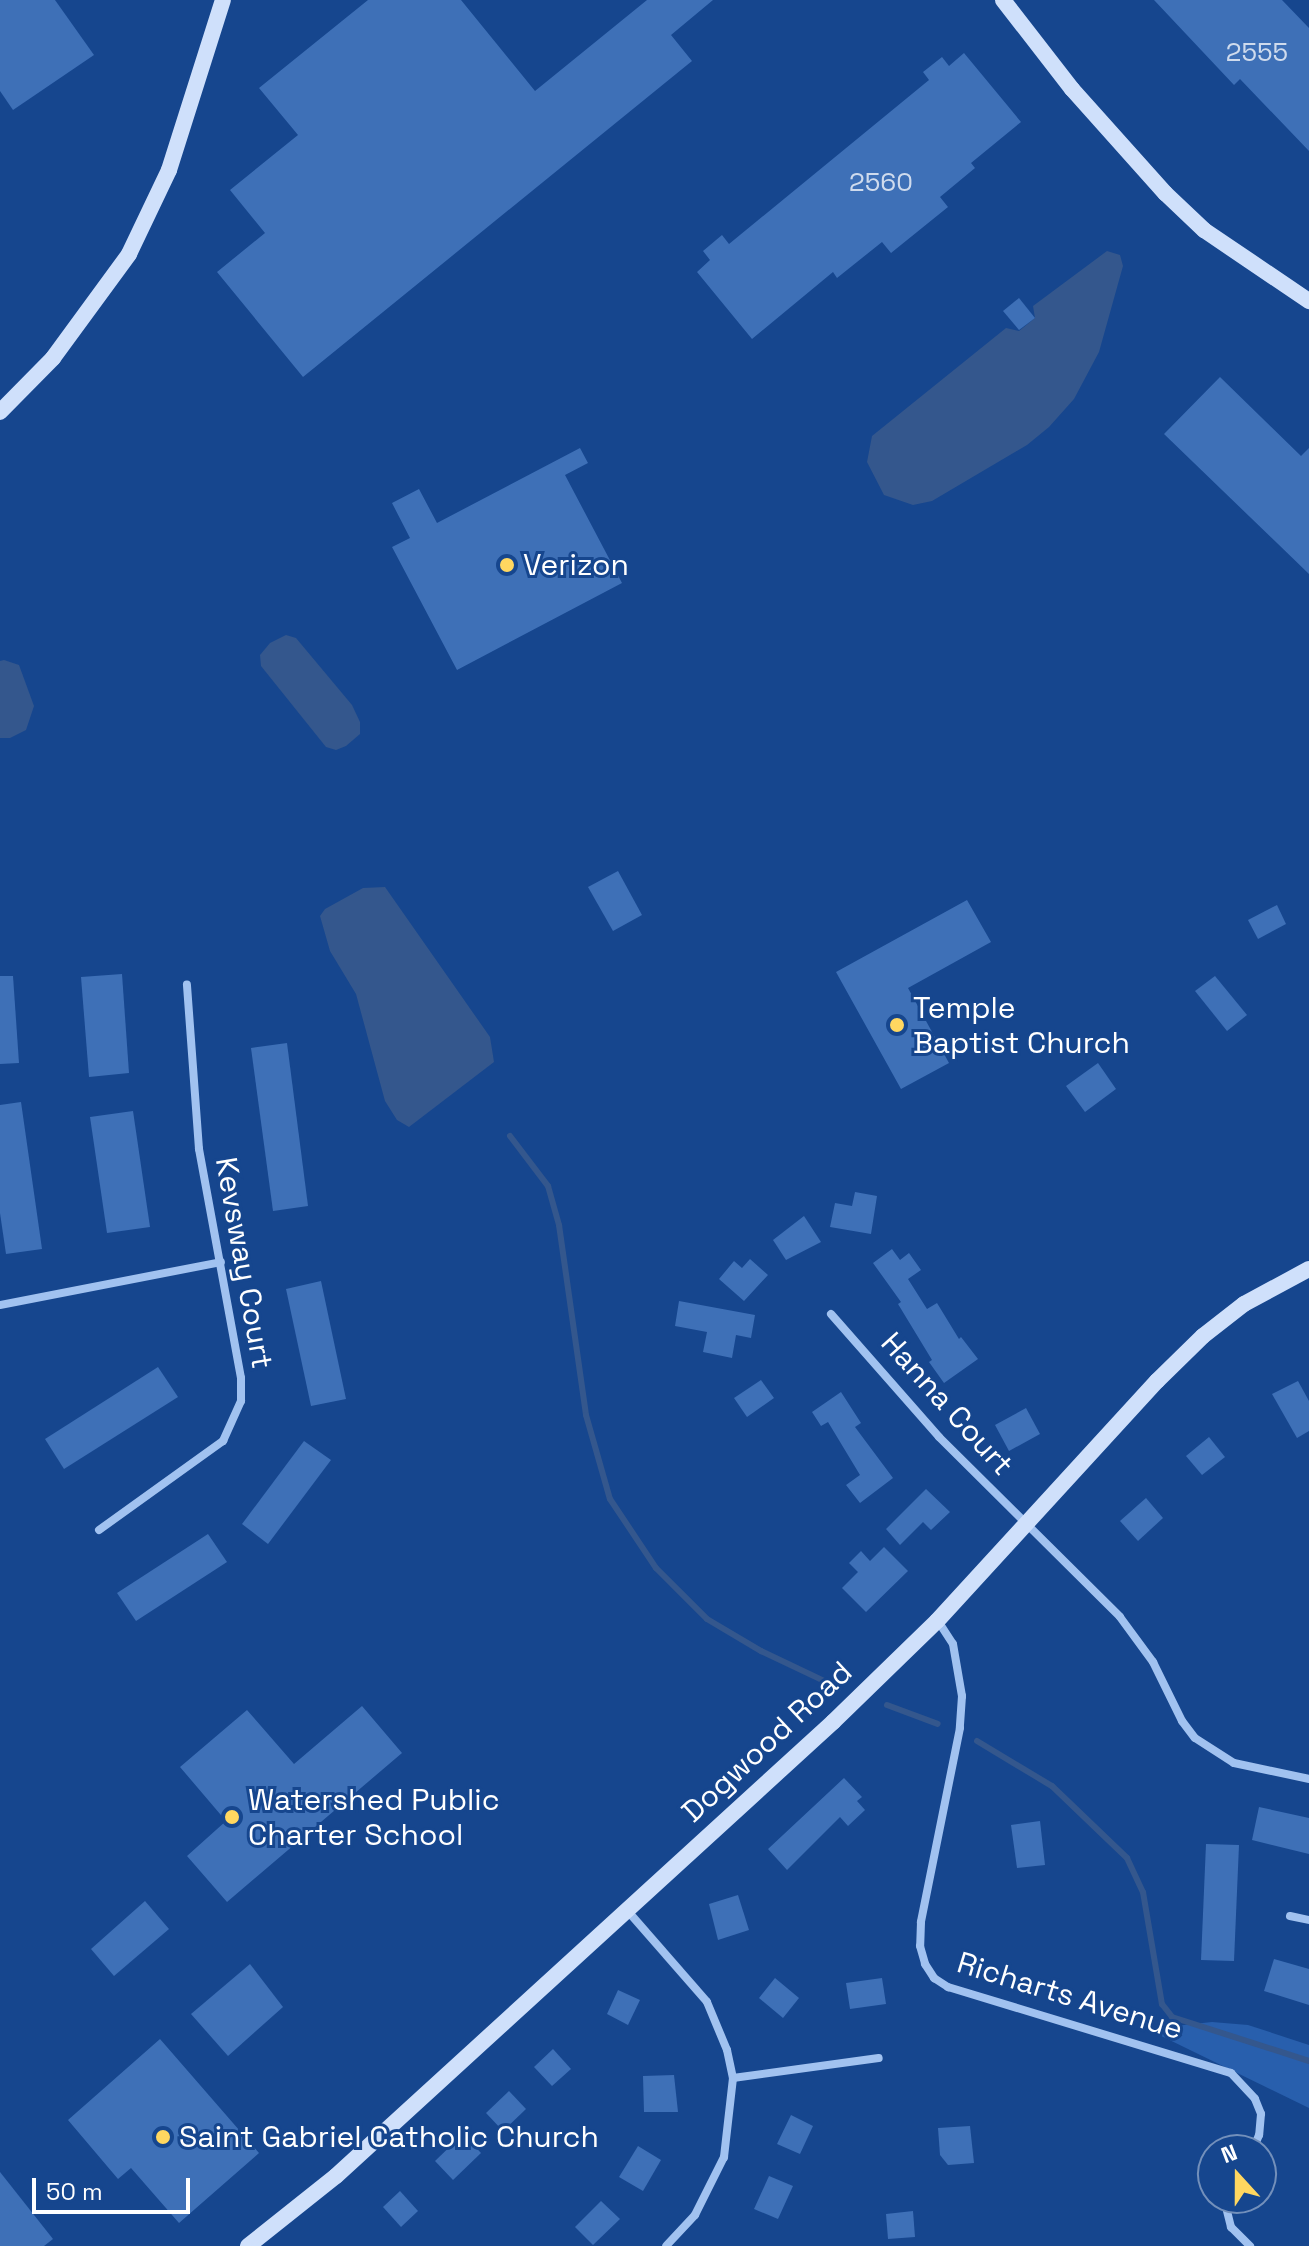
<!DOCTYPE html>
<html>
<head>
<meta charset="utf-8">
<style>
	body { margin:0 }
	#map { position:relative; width:1309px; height:2246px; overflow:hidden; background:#16468e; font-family:"Space Grotesk",sans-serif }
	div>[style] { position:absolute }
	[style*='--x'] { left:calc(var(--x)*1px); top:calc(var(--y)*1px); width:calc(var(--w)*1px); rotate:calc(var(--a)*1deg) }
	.green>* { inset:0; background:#285fad }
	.water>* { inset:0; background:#34578d }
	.stream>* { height:6px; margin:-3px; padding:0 3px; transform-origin:3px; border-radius:3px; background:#34578d }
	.building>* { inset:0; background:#3e70b7 }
	.street>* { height:8px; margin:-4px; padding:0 4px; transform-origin:4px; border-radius:4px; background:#a1c2f0 }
	.secondary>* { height:16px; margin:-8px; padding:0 8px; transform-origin:8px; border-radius:8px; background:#cfe0fb }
	.dots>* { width:22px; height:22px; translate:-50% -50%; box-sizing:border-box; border:4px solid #16468e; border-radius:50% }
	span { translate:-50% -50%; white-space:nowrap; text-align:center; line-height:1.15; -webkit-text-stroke:6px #16468e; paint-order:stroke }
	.number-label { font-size:26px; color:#cfdbed }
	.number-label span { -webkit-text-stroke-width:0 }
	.poi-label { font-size:30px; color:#fff }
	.left { translate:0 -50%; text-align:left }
	.street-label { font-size:30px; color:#fff }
	.north { position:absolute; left:1197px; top:2134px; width:80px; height:80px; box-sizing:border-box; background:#16468e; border:2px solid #7390bb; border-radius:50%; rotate:339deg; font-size:22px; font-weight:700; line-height:32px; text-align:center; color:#fff }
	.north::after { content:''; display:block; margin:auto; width:28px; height:36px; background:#ffd760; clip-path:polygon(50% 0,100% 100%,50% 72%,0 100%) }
	.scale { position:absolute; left:32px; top:2178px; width:158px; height:36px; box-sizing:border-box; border:4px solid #fff; border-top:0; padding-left:10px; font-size:24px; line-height:28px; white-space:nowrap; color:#fff; -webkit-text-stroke:6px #16468e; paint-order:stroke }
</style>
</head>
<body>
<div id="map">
	<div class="green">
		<i style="clip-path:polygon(1212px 2022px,1248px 2025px,1309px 2045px,1309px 2108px,1147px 2029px)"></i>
	</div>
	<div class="water">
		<i style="clip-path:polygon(1107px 251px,1120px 255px,1123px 266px,1099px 352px,1074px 399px,1049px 427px,1027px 445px,932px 501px,913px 505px,884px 495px,867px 462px,872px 436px,1006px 328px,1019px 331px,1035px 318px,1033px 306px)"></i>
		<i style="clip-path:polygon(286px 635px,296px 638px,352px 705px,360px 722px,360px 734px,346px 746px,336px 750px,326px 747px,261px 666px,260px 655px,270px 643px)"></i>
		<i style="clip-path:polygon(4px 660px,19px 665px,34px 706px,26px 730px,10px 738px,0 738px,0 661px)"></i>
		<i style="clip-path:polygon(385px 887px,490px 1037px,494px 1062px,409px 1127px,397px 1120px,385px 1101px,356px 994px,330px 951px,320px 916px,325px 909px,363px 888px)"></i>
	</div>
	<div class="stream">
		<i style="--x:510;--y:1136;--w:63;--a:52.8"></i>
		<i style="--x:548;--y:1186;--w:41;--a:74.2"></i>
		<i style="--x:559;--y:1225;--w:192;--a:81.9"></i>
		<i style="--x:586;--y:1415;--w:87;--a:74.1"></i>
		<i style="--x:610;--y:1499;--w:83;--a:56.3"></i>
		<i style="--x:656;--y:1568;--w:72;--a:45"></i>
		<i style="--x:707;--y:1619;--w:63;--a:30.7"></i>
		<i style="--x:761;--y:1651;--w:86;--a:25.4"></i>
		<i style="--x:887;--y:1705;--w:54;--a:20.4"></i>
		<i style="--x:977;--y:1741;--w:87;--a:31"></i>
		<i style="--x:1052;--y:1786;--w:104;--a:43.8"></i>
		<i style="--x:1127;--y:1858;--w:38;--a:65"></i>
		<i style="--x:1143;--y:1892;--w:114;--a:80.4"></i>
		<i style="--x:1162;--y:2004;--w:16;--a:52"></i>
		<i style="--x:1172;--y:2017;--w:144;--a:17.8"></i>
	</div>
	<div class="building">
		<i style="clip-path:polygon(0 0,55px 0,94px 55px,13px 110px,0 91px)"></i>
		<i style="clip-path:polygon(368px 0,461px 0,535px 91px,647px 0,713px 0,671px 35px,692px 61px,303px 377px,217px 272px,265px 233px,230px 190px,298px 135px,259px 88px)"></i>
		<i style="clip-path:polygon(1154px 0,1282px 0,1309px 28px,1309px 151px,1240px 79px,1234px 85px)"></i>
		<i style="clip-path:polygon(964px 53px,1021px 122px,971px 163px,975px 168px,940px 197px,948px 207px,891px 253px,882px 242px,837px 278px,833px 272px,752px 339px,697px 272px,710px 260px,703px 251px,722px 235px,729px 244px,929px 80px,923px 72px,942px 57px,949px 66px)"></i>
		<i style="clip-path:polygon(1019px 298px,1035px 318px,1019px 330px,1003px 311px)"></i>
		<i style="clip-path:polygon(1220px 377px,1301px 456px,1309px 448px,1309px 574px,1164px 434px)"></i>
		<i style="clip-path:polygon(580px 448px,588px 463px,565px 475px,622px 583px,457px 670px,392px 547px,410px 538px,392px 503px,419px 489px,437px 523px)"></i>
		<i style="clip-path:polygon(618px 871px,642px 915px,613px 931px,588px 887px)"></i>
		<i style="clip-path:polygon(967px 900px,991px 942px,908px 988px,949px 1063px,901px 1089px,836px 972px)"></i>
		<i style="clip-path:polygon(1277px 905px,1286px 924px,1258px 939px,1248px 920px)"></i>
		<i style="clip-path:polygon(122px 974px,129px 1073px,89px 1077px,81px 977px)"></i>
		<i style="clip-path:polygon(0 976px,13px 976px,19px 1063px,0 1064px)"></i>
		<i style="clip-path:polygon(1215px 976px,1247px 1015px,1227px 1031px,1195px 991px)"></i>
		<i style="clip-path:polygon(287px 1043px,308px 1206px,273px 1211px,251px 1048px)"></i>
		<i style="clip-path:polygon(1098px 1063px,1116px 1089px,1085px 1112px,1066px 1086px)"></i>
		<i style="clip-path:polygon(21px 1102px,42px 1249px,6px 1254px,0 1213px,0 1105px)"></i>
		<i style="clip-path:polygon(133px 1111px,150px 1227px,107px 1233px,90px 1117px)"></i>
		<i style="clip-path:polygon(855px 1192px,877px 1196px,871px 1234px,830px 1227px,835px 1203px,852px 1206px)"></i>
		<i style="clip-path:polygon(804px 1216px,821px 1242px,786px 1260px,773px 1240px)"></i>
		<i style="clip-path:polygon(892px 1249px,900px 1260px,909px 1253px,921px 1270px,908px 1279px,927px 1309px,937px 1303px,959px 1339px,961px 1337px,978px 1359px,944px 1383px,929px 1362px,932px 1360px,898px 1304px,901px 1302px,873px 1263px)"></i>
		<i style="clip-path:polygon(750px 1259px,768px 1275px,744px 1301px,719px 1279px,734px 1261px,742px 1268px)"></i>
		<i style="clip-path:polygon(321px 1281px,346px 1399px,311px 1406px,286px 1289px)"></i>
		<i style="clip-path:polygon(679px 1301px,755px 1315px,751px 1338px,736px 1335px,732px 1358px,703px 1352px,707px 1332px,675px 1326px)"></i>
		<i style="clip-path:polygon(158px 1367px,178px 1397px,64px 1469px,45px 1439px)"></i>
		<i style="clip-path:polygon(761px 1380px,774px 1398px,747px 1417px,734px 1398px)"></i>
		<i style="clip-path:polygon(1298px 1381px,1309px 1401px,1309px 1431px,1297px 1438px,1272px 1394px)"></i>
		<i style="clip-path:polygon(841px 1392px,861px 1423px,855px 1427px,893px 1478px,860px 1503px,846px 1485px,860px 1475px,828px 1422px,821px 1426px,812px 1412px)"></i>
		<i style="clip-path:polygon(1026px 1408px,1040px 1434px,1009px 1451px,995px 1425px)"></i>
		<i style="clip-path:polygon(1209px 1437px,1225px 1457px,1202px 1475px,1186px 1456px)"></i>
		<i style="clip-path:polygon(304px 1441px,331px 1460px,268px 1544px,242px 1524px)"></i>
		<i style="clip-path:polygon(926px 1489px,950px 1512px,931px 1530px,923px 1522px,900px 1545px,886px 1529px)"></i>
		<i style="clip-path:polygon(1146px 1498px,1163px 1518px,1138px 1541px,1120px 1521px)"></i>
		<i style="clip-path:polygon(208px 1534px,227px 1562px,136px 1621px,117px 1593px)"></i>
		<i style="clip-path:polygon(884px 1547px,908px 1571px,866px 1612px,842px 1588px,858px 1572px,849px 1563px,861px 1551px,870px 1561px)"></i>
		<i style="clip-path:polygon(362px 1706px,402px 1753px,227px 1902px,187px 1856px,226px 1821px,180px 1767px,247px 1710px,294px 1764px)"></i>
		<i style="clip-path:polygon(844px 1778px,862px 1797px,857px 1801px,865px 1810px,848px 1826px,840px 1817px,787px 1870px,768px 1849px)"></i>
		<i style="clip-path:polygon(1259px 1807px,1309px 1818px,1309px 1854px,1252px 1840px)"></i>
		<i style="clip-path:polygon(1040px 1821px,1045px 1865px,1017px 1868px,1011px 1825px)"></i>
		<i style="clip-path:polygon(1206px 1844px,1239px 1845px,1234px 1961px,1201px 1960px)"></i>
		<i style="clip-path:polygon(738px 1895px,749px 1930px,718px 1940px,709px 1904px)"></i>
		<i style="clip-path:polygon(145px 1901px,169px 1929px,114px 1976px,91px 1949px)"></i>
		<i style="clip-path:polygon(1274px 1959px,1309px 1969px,1309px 2005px,1264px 1991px)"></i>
		<i style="clip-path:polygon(250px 1964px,283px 2007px,228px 2056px,191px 2014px)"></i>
		<i style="clip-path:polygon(775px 1978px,799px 1998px,783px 2018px,759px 1998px)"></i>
		<i style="clip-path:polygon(882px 1978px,886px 2004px,850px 2009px,846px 1983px)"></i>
		<i style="clip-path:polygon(618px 1990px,640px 2000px,628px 2025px,607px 2014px)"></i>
		<i style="clip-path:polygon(160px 2039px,259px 2153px,179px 2223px,131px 2168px,118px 2179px,68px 2120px)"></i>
		<i style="clip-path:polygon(553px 2049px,571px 2069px,552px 2086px,534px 2067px)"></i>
		<i style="clip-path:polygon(674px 2075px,678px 2112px,644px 2112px,643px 2076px)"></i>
		<i style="clip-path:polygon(509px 2091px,526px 2109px,503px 2131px,486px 2113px)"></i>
		<i style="clip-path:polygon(791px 2115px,813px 2126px,800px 2154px,777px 2144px)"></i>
		<i style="clip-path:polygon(970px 2126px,974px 2163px,948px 2165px,940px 2155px,938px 2128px)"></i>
		<i style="clip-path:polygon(463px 2134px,481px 2153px,453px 2180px,435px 2161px)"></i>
		<i style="clip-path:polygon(638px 2146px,661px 2160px,643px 2191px,619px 2177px)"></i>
		<i style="clip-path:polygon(0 2172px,53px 2239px,44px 2246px,0 2246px)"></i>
		<i style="clip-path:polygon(769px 2176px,793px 2186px,778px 2219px,754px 2209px)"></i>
		<i style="clip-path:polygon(400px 2191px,418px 2211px,401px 2227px,383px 2207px)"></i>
		<i style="clip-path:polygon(601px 2201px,620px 2219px,593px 2245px,575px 2227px)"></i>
		<i style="clip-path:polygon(913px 2211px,915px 2237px,888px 2239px,886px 2214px)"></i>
	</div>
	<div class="street">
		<i style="--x:0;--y:1305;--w:225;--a:-11"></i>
		<i style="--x:831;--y:1314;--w:164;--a:48.7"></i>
		<i style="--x:939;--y:1437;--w:255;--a:44.8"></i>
		<i style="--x:1120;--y:1617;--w:56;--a:53.7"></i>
		<i style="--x:1153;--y:1662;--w:66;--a:63.8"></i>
		<i style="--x:1182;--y:1721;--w:21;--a:53"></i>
		<i style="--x:1195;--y:1738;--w:46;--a:32.7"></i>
		<i style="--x:1234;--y:1763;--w:77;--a:12"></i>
		<i style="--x:99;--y:1530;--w:153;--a:-35.7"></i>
		<i style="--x:223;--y:1441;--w:44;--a:-65.8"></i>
		<i style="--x:241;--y:1401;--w:23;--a:-90"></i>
		<i style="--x:241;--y:1378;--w:233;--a:-100.4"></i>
		<i style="--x:199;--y:1149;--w:165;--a:-94.2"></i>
		<i style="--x:938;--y:1621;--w:27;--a:57"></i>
		<i style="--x:953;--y:1644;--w:53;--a:80.2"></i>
		<i style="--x:962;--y:1696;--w:32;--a:94"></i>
		<i style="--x:960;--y:1728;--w:198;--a:101.4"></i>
		<i style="--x:921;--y:1922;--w:24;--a:92"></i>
		<i style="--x:920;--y:1946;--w:19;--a:74"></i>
		<i style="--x:925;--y:1964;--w:17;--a:57"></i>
		<i style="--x:934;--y:1978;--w:17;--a:33"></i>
		<i style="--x:948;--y:1987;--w:296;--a:16.9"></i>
		<i style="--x:1231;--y:2073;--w:35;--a:47"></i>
		<i style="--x:1255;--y:2099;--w:16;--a:68"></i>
		<i style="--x:1261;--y:2114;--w:21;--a:95"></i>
		<i style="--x:1259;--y:2135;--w:16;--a:112"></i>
		<i style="--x:626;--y:1909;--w:123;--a:48.9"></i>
		<i style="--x:707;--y:2002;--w:52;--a:67.4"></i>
		<i style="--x:727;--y:2050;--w:29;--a:78"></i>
		<i style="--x:733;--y:2078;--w:80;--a:96.5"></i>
		<i style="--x:724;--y:2157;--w:65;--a:116.6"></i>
		<i style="--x:695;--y:2215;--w:42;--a:133.1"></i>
		<i style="--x:1290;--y:1916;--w:19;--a:12"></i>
		<i style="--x:733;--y:2078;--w:147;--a:-7.8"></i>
		<i style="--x:1228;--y:2198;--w:9;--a:103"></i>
		<i style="--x:1226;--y:2207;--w:21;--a:76"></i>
		<i style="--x:1231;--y:2227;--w:27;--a:45"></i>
	</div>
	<div class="secondary">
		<i style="--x:1003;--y:0;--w:113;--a:52.2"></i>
		<i style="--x:1072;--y:89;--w:140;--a:48.2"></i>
		<i style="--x:1165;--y:193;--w:54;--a:43.5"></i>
		<i style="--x:1204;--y:230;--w:127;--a:34.1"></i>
		<i style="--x:0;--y:412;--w:76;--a:-45.5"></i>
		<i style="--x:53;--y:358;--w:129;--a:-53.8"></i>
		<i style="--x:129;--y:254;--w:93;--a:-64.5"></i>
		<i style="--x:169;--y:170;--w:178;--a:-72.4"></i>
		<i style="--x:248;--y:2246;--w:112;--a:-38.5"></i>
		<i style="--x:336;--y:2176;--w:673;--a:-42.41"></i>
		<i style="--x:833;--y:1722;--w:145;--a:-44.2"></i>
		<i style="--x:937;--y:1621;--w:326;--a:-47.5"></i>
		<i style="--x:1157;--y:1381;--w:64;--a:-44.4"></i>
		<i style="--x:1203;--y:1336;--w:52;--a:-38"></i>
		<i style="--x:1244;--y:1304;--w:74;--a:-28.3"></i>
	</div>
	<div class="dots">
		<i style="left:507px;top:565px;background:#ffd760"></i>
		<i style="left:897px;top:1025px;background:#ffd760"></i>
		<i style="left:232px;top:1817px;background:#ffd760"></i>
		<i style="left:163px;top:2137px;background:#ffd760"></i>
	</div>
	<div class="number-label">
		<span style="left:1257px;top:53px">2555</span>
		<span style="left:881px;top:183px">2560</span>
	</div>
	<div class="poi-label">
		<span class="left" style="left:523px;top:565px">Verizon</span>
		<span class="left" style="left:913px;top:1025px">Temple<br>Baptist Church</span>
		<span class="left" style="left:248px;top:1817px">Watershed Public<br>Charter School</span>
		<span class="left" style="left:179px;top:2137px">Saint Gabriel Catholic Church</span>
	</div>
	<div class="street-label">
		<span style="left:244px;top:1263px;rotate:80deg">Kevsway Court</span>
		<span style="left:947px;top:1404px;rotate:48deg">Hanna Court</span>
		<span style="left:767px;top:1742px;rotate:-43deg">Dogwood Road</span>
		<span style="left:1070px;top:1996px;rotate:17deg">Richarts Avenue</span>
	</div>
	<div class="north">N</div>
	<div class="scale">50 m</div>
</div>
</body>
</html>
